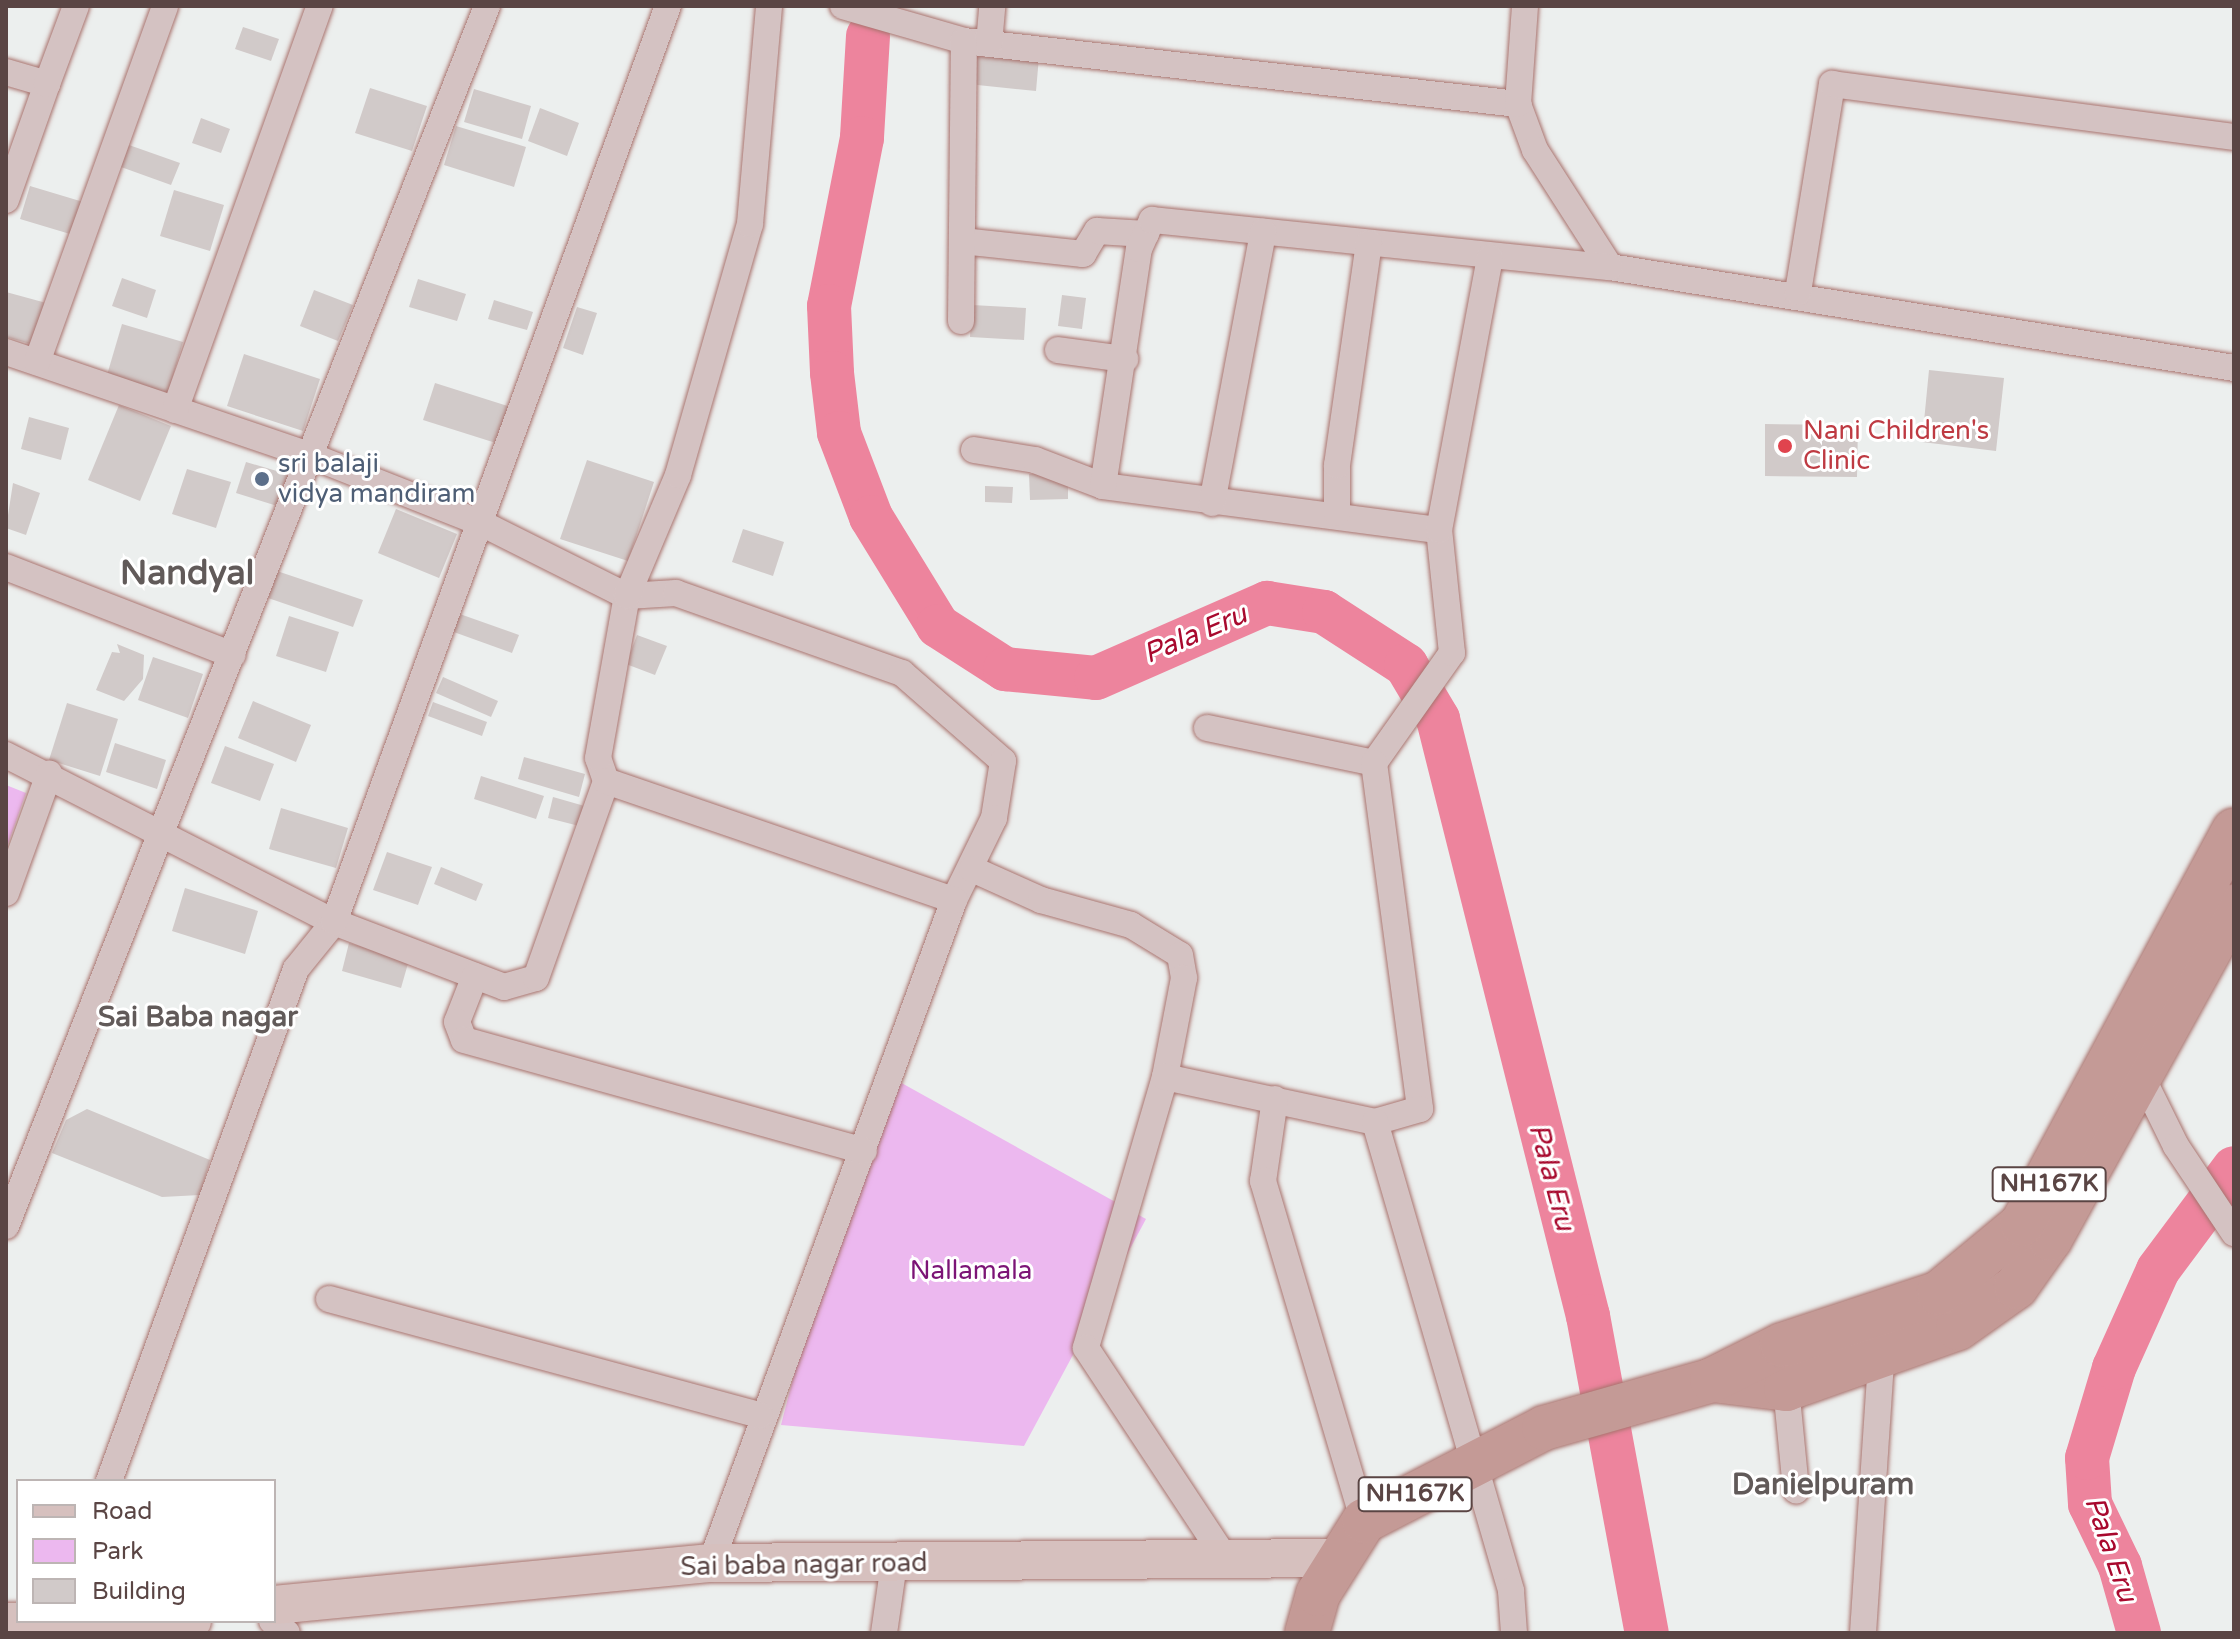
<!DOCTYPE html>
<html>
<head>
<meta charset="utf-8">
<style>
	body { margin:0 }
	#map { position:relative; width:2240px; height:1639px; overflow:hidden; background:#ecefee; font-family:"Varela Round",sans-serif }
	div>[style] { position:absolute }
	[style*='--x'] { left:calc(var(--x)*1px); top:calc(var(--y)*1px); width:calc(var(--w)*1px); rotate:calc(var(--a)*1deg) }
	.green>* { inset:0; background:#ecb8ef }
	.river>* { height:44px; margin:-22px; padding:0 22px; transform-origin:22px; border-radius:22px; background:#ed849d }
	.building>* { inset:0; background:#d1cac9 }
	.roads { filter:drop-shadow(0 0 2px #a9736e) drop-shadow(0 0 2px #a9736e) }
	.minor>* { height:26px; margin:-13px; padding:0 13px; transform-origin:13px; border-radius:13px; background:#d4c2c2 }
	.secondary>* { height:38px; margin:-19px; padding:0 19px; transform-origin:19px; border-radius:19px; background:#d6c0be }
	.trunk>* { height:44px; margin:-22px; padding:0 22px; transform-origin:22px; border-radius:22px; background:#c49a96 }
	.dots>* { width:22px; height:22px; translate:-50% -50%; box-sizing:border-box; border:4px solid #fff; border-radius:50% }
	span { translate:-50% -50%; white-space:nowrap; text-align:center; line-height:1.15; -webkit-text-stroke:6px #fff; paint-order:stroke }
	.shield-label span { padding:2px 6px; background:#fff; border:2px solid; border-radius:6px; -webkit-text-stroke-width:0 }
	.shield-label { font-size:24px; color:#5a4544; font-weight:700 }
	.health-label { font-size:26px; color:#be3a42 }
	.left { translate:0 -50%; text-align:left }
	.service-label { font-size:26px; color:#4e5e75 }
	.park-label { font-size:26px; color:#7c1476 }
	.street-label { font-size:26px; color:#5a4544 }
	.water-label { font-size:28px; color:#a8092e; font-style:italic }
	.neighbourhood-label { font-size:28px; color:#615a59; font-weight:700 }
	.quarter-label { font-size:30px; color:#615a59; font-weight:700 }
	.district-label { font-size:34px; color:#615a59; font-weight:700 }
	.frame { position:absolute; inset:0; border:8px solid #5a4544; pointer-events:none }
	.legend { position:absolute; left:16px; top:1479px; width:260px; height:144px; box-sizing:border-box; background:#fff; border:2px solid #bdb5b4; margin:0; padding:10px 14px; list-style:none; font-size:24px; color:#5a4544 }
	.legend li { display:flex; align-items:center; gap:16px; height:40px }
	.legend b { width:40px; border:2px solid #bdb5b4 }
</style>
</head>
<body>
<div id="map">
	<div class="green">
		<i style="clip-path:polygon(6px 785px,26px 793px,6px 850px)"></i>
		<i style="clip-path:polygon(898px 1081px,1146px 1219px,1024px 1446px,781px 1425px,804px 1336px)"></i>
	</div>
	<div class="river">
		<i style="--x:868;--y:36;--w:102;--a:93.4"></i>
		<i style="--x:862;--y:138;--w:171;--a:101.1"></i>
		<i style="--x:829;--y:306;--w:67;--a:87.4"></i>
		<i style="--x:832;--y:373;--w:60;--a:83.3"></i>
		<i style="--x:839;--y:433;--w:90;--a:69.1"></i>
		<i style="--x:871;--y:517;--w:128;--a:58.4"></i>
		<i style="--x:938;--y:626;--w:80;--a:32.7"></i>
		<i style="--x:1005;--y:669;--w:91;--a:5.6"></i>
		<i style="--x:1096;--y:678;--w:187;--a:-23.7"></i>
		<i style="--x:1267;--y:603;--w:58;--a:9"></i>
		<i style="--x:1324;--y:612;--w:98;--a:32.9"></i>
		<i style="--x:1406;--y:665;--w:63;--a:59.3"></i>
		<i style="--x:1438;--y:719;--w:616;--a:75.9"></i>
		<i style="--x:1588;--y:1316;--w:322;--a:79.5"></i>
		<i style="--x:2139;--y:1633;--w:70;--a:-105.8"></i>
		<i style="--x:2120;--y:1566;--w:69;--a:-115.8"></i>
		<i style="--x:2090;--y:1504;--w:46;--a:-93.7"></i>
		<i style="--x:2087;--y:1458;--w:94;--a:-73.3"></i>
		<i style="--x:2114;--y:1368;--w:107;--a:-65.8"></i>
		<i style="--x:2158;--y:1270;--w:127;--a:-53.3"></i>
	</div>
	<div class="building">
		<i style="clip-path:polygon(243px 27px,279px 39px,271px 61px,235px 49px)"></i>
		<i style="clip-path:polygon(972px 50px,1039px 57px,1036px 91px,968px 84px)"></i>
		<i style="clip-path:polygon(370px 88px,427px 106px,412px 151px,355px 133px)"></i>
		<i style="clip-path:polygon(474px 89px,531px 106px,522px 139px,464px 122px)"></i>
		<i style="clip-path:polygon(540px 108px,579px 123px,567px 156px,528px 141px)"></i>
		<i style="clip-path:polygon(201px 118px,230px 129px,221px 153px,192px 143px)"></i>
		<i style="clip-path:polygon(456px 126px,526px 147px,514px 187px,444px 165px)"></i>
		<i style="clip-path:polygon(129px 145px,180px 163px,171px 185px,121px 167px)"></i>
		<i style="clip-path:polygon(30px 186px,90px 204px,80px 237px,20px 219px)"></i>
		<i style="clip-path:polygon(174px 190px,224px 205px,210px 251px,160px 236px)"></i>
		<i style="clip-path:polygon(122px 278px,156px 290px,147px 318px,112px 306px)"></i>
		<i style="clip-path:polygon(418px 279px,466px 294px,457px 321px,409px 307px)"></i>
		<i style="clip-path:polygon(314px 290px,353px 305px,338px 341px,300px 326px)"></i>
		<i style="clip-path:polygon(6px 292px,50px 304px,38px 346px,6px 337px)"></i>
		<i style="clip-path:polygon(1062px 295px,1086px 298px,1082px 329px,1058px 326px)"></i>
		<i style="clip-path:polygon(494px 300px,533px 312px,527px 330px,488px 319px)"></i>
		<i style="clip-path:polygon(972px 305px,1026px 308px,1024px 340px,970px 337px)"></i>
		<i style="clip-path:polygon(577px 307px,597px 313px,583px 355px,563px 348px)"></i>
		<i style="clip-path:polygon(122px 324px,183px 342px,168px 393px,107px 375px)"></i>
		<i style="clip-path:polygon(244px 354px,320px 379px,303px 431px,227px 406px)"></i>
		<i style="clip-path:polygon(1929px 370px,2004px 378px,1996px 451px,1922px 442px)"></i>
		<i style="clip-path:polygon(435px 383px,511px 407px,499px 444px,423px 420px)"></i>
		<i style="clip-path:polygon(119px 405px,171px 426px,140px 501px,88px 480px)"></i>
		<i style="clip-path:polygon(29px 417px,69px 428px,61px 460px,21px 449px)"></i>
		<i style="clip-path:polygon(1765px 424px,1858px 425px,1857px 477px,1765px 476px)"></i>
		<i style="clip-path:polygon(587px 460px,654px 482px,628px 561px,560px 539px)"></i>
		<i style="clip-path:polygon(246px 462px,297px 477px,287px 509px,236px 493px)"></i>
		<i style="clip-path:polygon(187px 469px,231px 482px,216px 528px,172px 514px)"></i>
		<i style="clip-path:polygon(1068px 473px,1068px 499px,1030px 500px,1029px 474px)"></i>
		<i style="clip-path:polygon(13px 483px,40px 493px,26px 535px,6px 528px)"></i>
		<i style="clip-path:polygon(985px 486px,1013px 487px,1012px 503px,985px 502px)"></i>
		<i style="clip-path:polygon(396px 509px,457px 534px,439px 578px,378px 553px)"></i>
		<i style="clip-path:polygon(743px 529px,784px 542px,773px 576px,732px 562px)"></i>
		<i style="clip-path:polygon(277px 571px,363px 600px,353px 627px,268px 598px)"></i>
		<i style="clip-path:polygon(457px 613px,519px 635px,512px 653px,451px 631px)"></i>
		<i style="clip-path:polygon(289px 616px,339px 632px,326px 672px,276px 656px)"></i>
		<i style="clip-path:polygon(637px 635px,667px 646px,655px 675px,626px 664px)"></i>
		<i style="clip-path:polygon(117px 644px,144px 655px,143px 679px,124px 701px,96px 690px,112px 652px,120px 653px)"></i>
		<i style="clip-path:polygon(153px 657px,203px 674px,188px 718px,138px 700px)"></i>
		<i style="clip-path:polygon(443px 677px,498px 701px,491px 717px,436px 693px)"></i>
		<i style="clip-path:polygon(253px 701px,311px 725px,296px 762px,238px 738px)"></i>
		<i style="clip-path:polygon(433px 702px,487px 722px,482px 736px,428px 716px)"></i>
		<i style="clip-path:polygon(67px 703px,118px 719px,100px 776px,49px 760px)"></i>
		<i style="clip-path:polygon(115px 743px,166px 760px,157px 789px,106px 772px)"></i>
		<i style="clip-path:polygon(225px 746px,274px 764px,260px 801px,211px 783px)"></i>
		<i style="clip-path:polygon(524px 757px,585px 774px,579px 797px,518px 779px)"></i>
		<i style="clip-path:polygon(481px 776px,544px 796px,536px 819px,474px 799px)"></i>
		<i style="clip-path:polygon(553px 797px,588px 807px,583px 827px,548px 818px)"></i>
		<i style="clip-path:polygon(281px 808px,348px 828px,336px 868px,269px 849px)"></i>
		<i style="clip-path:polygon(387px 852px,432px 867px,418px 905px,373px 890px)"></i>
		<i style="clip-path:polygon(441px 867px,483px 884px,476px 901px,434px 884px)"></i>
		<i style="clip-path:polygon(185px 888px,258px 911px,245px 954px,172px 931px)"></i>
		<i style="clip-path:polygon(349px 943px,409px 960px,401px 988px,342px 971px)"></i>
		<i style="clip-path:polygon(87px 1109px,210px 1160px,200px 1195px,162px 1197px,52px 1153px,66px 1120px)"></i>
	</div>
	<div class="roads">
		<div class="minor">
			<i style="--x:843;--y:6;--w:126;--a:16.1"></i>
			<i style="--x:964;--y:41;--w:558;--a:6.49"></i>
			<i style="--x:1518;--y:104;--w:49;--a:69.7"></i>
			<i style="--x:1535;--y:150;--w:139;--a:57.3"></i>
			<i style="--x:1610;--y:267;--w:632;--a:9.19"></i>
			<i style="--x:989;--y:44;--w:38;--a:-85"></i>
			<i style="--x:6;--y:72;--w:43;--a:16.3"></i>
			<i style="--x:47;--y:84;--w:123;--a:109.5"></i>
			<i style="--x:47;--y:84;--w:83;--a:-69.6"></i>
			<i style="--x:1518;--y:104;--w:98;--a:-85.9"></i>
			<i style="--x:962;--y:241;--w:122;--a:6.1"></i>
			<i style="--x:1083;--y:254;--w:27;--a:-59"></i>
			<i style="--x:1097;--y:231;--w:49;--a:3.5"></i>
			<i style="--x:1798;--y:292;--w:211;--a:-80.7"></i>
			<i style="--x:1832;--y:84;--w:405;--a:7.5"></i>
			<i style="--x:961;--y:321;--w:280;--a:-89.4"></i>
			<i style="--x:1058;--y:350;--w:68;--a:7.7"></i>
			<i style="--x:6;--y:352;--w:325;--a:18.8"></i>
			<i style="--x:314;--y:457;--w:182;--a:21.6"></i>
			<i style="--x:483;--y:524;--w:161;--a:26.6"></i>
			<i style="--x:627;--y:596;--w:49;--a:-3.5"></i>
			<i style="--x:676;--y:593;--w:240;--a:19.5"></i>
			<i style="--x:902;--y:673;--w:134;--a:41.1"></i>
			<i style="--x:1003;--y:761;--w:58;--a:99"></i>
			<i style="--x:994;--y:818;--w:91;--a:116"></i>
			<i style="--x:954;--y:900;--w:706;--a:110.13"></i>
			<i style="--x:37;--y:362;--w:378;--a:-70.2"></i>
			<i style="--x:175;--y:410;--w:429;--a:-70.3"></i>
			<i style="--x:974;--y:450;--w:62;--a:9.3"></i>
			<i style="--x:1035;--y:460;--w:73;--a:20.9"></i>
			<i style="--x:1103;--y:486;--w:339;--a:7.5"></i>
			<i style="--x:1103;--y:486;--w:240;--a:-81.4"></i>
			<i style="--x:1139;--y:249;--w:32;--a:-66"></i>
			<i style="--x:1152;--y:220;--w:460;--a:5.9"></i>
			<i style="--x:1212;--y:503;--w:276;--a:-79.3"></i>
			<i style="--x:1337;--y:513;--w:48;--a:-90"></i>
			<i style="--x:1337;--y:465;--w:224;--a:-81.8"></i>
			<i style="--x:6;--y:567;--w:243;--a:21.2"></i>
			<i style="--x:1207;--y:728;--w:171;--a:11.8"></i>
			<i style="--x:1374;--y:763;--w:135;--a:-54.7"></i>
			<i style="--x:1452;--y:653;--w:124;--a:-96"></i>
			<i style="--x:1439;--y:530;--w:277;--a:-79.4"></i>
			<i style="--x:6;--y:755;--w:368;--a:27"></i>
			<i style="--x:334;--y:922;--w:182;--a:20.9"></i>
			<i style="--x:504;--y:987;--w:33;--a:-16"></i>
			<i style="--x:536;--y:978;--w:209;--a:-70.4"></i>
			<i style="--x:606;--y:781;--w:24;--a:-109"></i>
			<i style="--x:598;--y:758;--w:165;--a:-79.9"></i>
			<i style="--x:627;--y:596;--w:131;--a:-67.1"></i>
			<i style="--x:678;--y:475;--w:261;--a:-74"></i>
			<i style="--x:750;--y:224;--w:219;--a:-85"></i>
			<i style="--x:1374;--y:763;--w:349;--a:82.4"></i>
			<i style="--x:1420;--y:1109;--w:47;--a:163.9"></i>
			<i style="--x:606;--y:781;--w:368;--a:18.9"></i>
			<i style="--x:972;--y:869;--w:76;--a:24.2"></i>
			<i style="--x:1041;--y:900;--w:93;--a:15.5"></i>
			<i style="--x:1131;--y:925;--w:57;--a:31.5"></i>
			<i style="--x:1180;--y:955;--w:23;--a:80"></i>
			<i style="--x:1184;--y:978;--w:101;--a:100.9"></i>
			<i style="--x:1165;--y:1077;--w:282;--a:106.3"></i>
			<i style="--x:1086;--y:1348;--w:252;--a:56.5"></i>
			<i style="--x:6;--y:893;--w:127;--a:-70.1"></i>
			<i style="--x:475;--y:976;--w:49;--a:111.4"></i>
			<i style="--x:457;--y:1022;--w:19;--a:69"></i>
			<i style="--x:464;--y:1040;--w:415;--a:15.5"></i>
			<i style="--x:2137;--y:1067;--w:88;--a:63.7"></i>
			<i style="--x:2176;--y:1146;--w:105;--a:56.3"></i>
			<i style="--x:1165;--y:1077;--w:215;--a:12.1"></i>
			<i style="--x:1375;--y:1122;--w:488;--a:73.8"></i>
			<i style="--x:1511;--y:1591;--w:42;--a:85.9"></i>
			<i style="--x:1275;--y:1099;--w:83;--a:98.3"></i>
			<i style="--x:1263;--y:1181;--w:355;--a:73.5"></i>
			<i style="--x:6;--y:1226;--w:1311;--a:-68.48"></i>
			<i style="--x:329;--y:1299;--w:446;--a:15.1"></i>
			<i style="--x:1785;--y:1377;--w:114;--a:84.4"></i>
			<i style="--x:109;--y:1481;--w:545;--a:-69.94"></i>
			<i style="--x:296;--y:969;--w:60;--a:-51"></i>
			<i style="--x:334;--y:922;--w:975;--a:-69.97"></i>
			<i style="--x:272;--y:1621;--w:19;--a:39"></i>
			<i style="--x:884;--y:1633;--w:70;--a:-81.8"></i>
			<i style="--x:1863;--y:1633;--w:288;--a:-86.2"></i>
		</div>
		<div class="secondary">
			<i style="--x:274;--y:1605;--w:439;--a:-5.5"></i>
			<i style="--x:711;--y:1563;--w:625;--a:-0.46"></i>
			<i style="--x:6;--y:1622;--w:186;--a:-0.3"></i>
		</div>
		<div class="trunk">
			<i style="--x:1712;--y:1380;--w:75;--a:6.9"></i>
			<i style="--x:1786;--y:1389;--w:182;--a:-19.5"></i>
			<i style="--x:1958;--y:1328;--w:71;--a:-35.3"></i>
			<i style="--x:2016;--y:1287;--w:59;--a:-54.7"></i>
			<i style="--x:2050;--y:1239;--w:380;--a:-61.1"></i>
			<i style="--x:1307;--y:1633;--w:41;--a:-74.2"></i>
			<i style="--x:1318;--y:1594;--w:86;--a:-57.8"></i>
			<i style="--x:1364;--y:1521;--w:203;--a:-27.3"></i>
			<i style="--x:1544;--y:1428;--w:175;--a:-15.9"></i>
			<i style="--x:1712;--y:1380;--w:78;--a:-26.6"></i>
			<i style="--x:1782;--y:1345;--w:165;--a:-18.3"></i>
			<i style="--x:1939;--y:1293;--w:108;--a:-39.7"></i>
			<i style="--x:2022;--y:1224;--w:447;--a:-61.7"></i>
		</div>
	</div>
	<div class="dots">
		<i style="left:1785px;top:446px;background:#e0444e"></i>
		<i style="left:262px;top:479px;background:#5c6f8a"></i>
	</div>
	<div class="shield-label">
		<span style="left:2049px;top:1184px">NH167K</span>
		<span style="left:1415px;top:1494px">NH167K</span>
	</div>
	<div class="health-label">
		<span class="left" style="left:1803px;top:446px">Nani Children's<br>Clinic</span>
	</div>
	<div class="service-label">
		<span class="left" style="left:278px;top:479px">sri balaji<br>vidya mandiram</span>
	</div>
	<div class="park-label">
		<span style="left:971px;top:1271px">Nallamala</span>
	</div>
	<div class="street-label">
		<span style="left:804px;top:1565px;rotate:-1deg">Sai baba nagar road</span>
	</div>
	<div class="water-label">
		<span style="left:1195px;top:634px;rotate:-23deg">Pala Eru</span>
		<span style="left:1552px;top:1177px;rotate:75deg">Pala Eru</span>
		<span style="left:2111px;top:1549px;rotate:71deg">Pala Eru</span>
	</div>
	<div class="neighbourhood-label">
		<span style="left:198px;top:1017px">Sai Baba nagar</span>
	</div>
	<div class="quarter-label">
		<span style="left:1823px;top:1485px">Danielpuram</span>
	</div>
	<div class="district-label">
		<span style="left:187px;top:574px">Nandyal</span>
	</div>
	<div class="frame"></div>
	<ul class="legend">
	<li><b style="height:10px;background:#d6c0be"></b>Road</li>
	<li><b style="height:22px;background:#ecb8ef"></b>Park</li>
	<li><b style="height:22px;background:#d1cac9"></b>Building</li>
	</ul>
</div>
</body>
</html>
